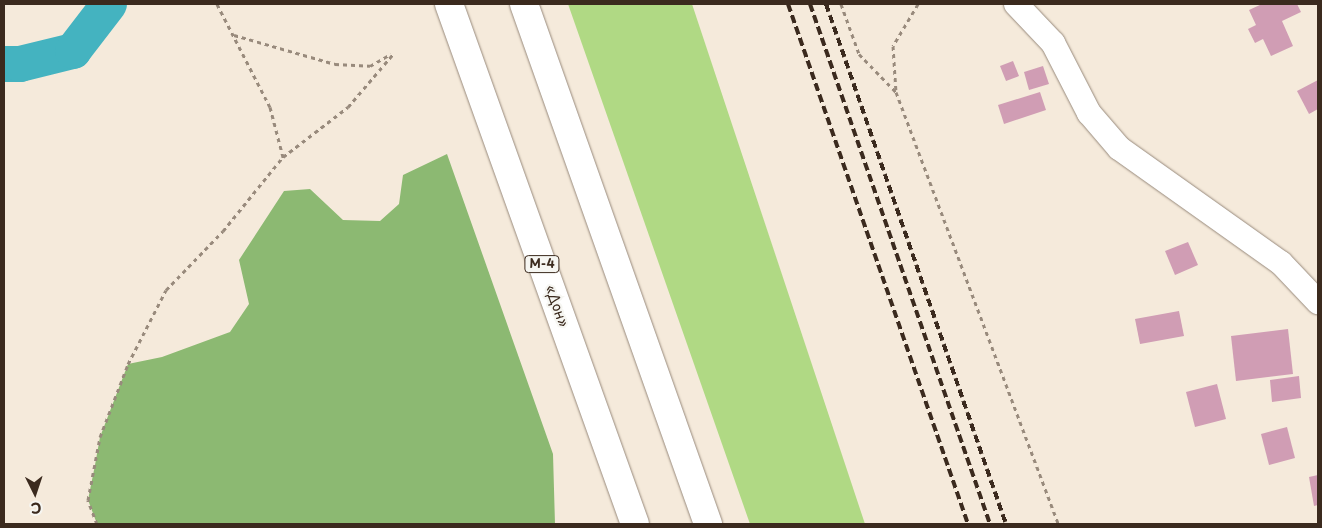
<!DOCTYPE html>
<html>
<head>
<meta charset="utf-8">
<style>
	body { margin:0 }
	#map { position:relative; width:1322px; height:528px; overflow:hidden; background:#f5eadb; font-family:"Playpen Sans",sans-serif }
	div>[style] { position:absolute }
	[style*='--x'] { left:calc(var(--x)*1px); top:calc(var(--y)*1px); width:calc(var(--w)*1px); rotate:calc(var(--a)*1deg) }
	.green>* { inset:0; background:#b0d984 }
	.forest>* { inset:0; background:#8cb972 }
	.river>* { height:36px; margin:-18px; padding:0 18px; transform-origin:18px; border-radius:18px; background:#44b3c0 }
	.building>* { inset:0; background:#d09db4 }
	.path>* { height:3px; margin-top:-1.5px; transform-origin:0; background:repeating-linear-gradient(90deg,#988a7c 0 4px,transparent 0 8px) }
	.roads { filter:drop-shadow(0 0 1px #988a7c) drop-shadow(0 0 1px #988a7c) }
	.minor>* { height:24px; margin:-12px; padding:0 12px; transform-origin:12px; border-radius:12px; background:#fff }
	.motorway>* { height:28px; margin:-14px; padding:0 14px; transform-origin:14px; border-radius:14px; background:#fff }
	.rail>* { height:4px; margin-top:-2px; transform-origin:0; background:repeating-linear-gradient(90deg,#3b2a1e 0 8px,transparent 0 12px) }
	span { translate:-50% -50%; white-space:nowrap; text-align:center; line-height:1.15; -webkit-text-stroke:4.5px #f6f6f2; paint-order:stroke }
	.shield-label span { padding:1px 4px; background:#f6f6f2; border:1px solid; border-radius:4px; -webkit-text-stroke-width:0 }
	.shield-label { font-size:12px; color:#3b2a1e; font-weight:700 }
	.street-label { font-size:14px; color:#3b2a1e }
	.frame { position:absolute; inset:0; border:5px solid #3b2a1e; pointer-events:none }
	.north { position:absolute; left:10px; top:468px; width:50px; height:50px; -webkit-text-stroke:4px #f6f6f2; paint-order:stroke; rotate:176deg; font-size:14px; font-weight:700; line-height:20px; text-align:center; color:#3b2a1e }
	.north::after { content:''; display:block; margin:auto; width:18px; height:22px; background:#3b2a1e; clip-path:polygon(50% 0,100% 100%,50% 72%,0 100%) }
</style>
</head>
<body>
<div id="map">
	<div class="green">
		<i style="clip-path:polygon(568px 4px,692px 4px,865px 524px,750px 524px)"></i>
	</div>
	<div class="forest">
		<i style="clip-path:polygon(447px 154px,553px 454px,555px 524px,97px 524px,88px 500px,95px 465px,100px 437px,128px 364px,162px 357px,230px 332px,249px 304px,239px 260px,284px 191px,310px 189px,343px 220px,380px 221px,399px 204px,403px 175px)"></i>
	</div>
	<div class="river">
		<i style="--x:4;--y:64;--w:16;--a:0"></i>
		<i style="--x:20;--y:64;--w:55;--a:-13.8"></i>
		<i style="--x:73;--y:51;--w:59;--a:-52.5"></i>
	</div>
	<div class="building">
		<i style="clip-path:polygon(1262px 4px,1297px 4px,1301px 12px,1282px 21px,1293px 46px,1271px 56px,1263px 39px,1255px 43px,1248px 29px,1256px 25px,1249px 10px)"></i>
		<i style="clip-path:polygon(1013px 61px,1019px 76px,1006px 81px,1000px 66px)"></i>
		<i style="clip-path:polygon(1043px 66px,1049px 84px,1029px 90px,1024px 72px)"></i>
		<i style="clip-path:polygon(1318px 80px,1318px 109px,1309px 114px,1297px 91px)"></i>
		<i style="clip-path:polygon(1040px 92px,1046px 110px,1004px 124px,998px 105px)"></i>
		<i style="clip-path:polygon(1188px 242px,1198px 265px,1175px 275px,1165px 251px)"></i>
		<i style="clip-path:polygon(1179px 311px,1184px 336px,1140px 344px,1135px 319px)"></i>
		<i style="clip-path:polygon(1288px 329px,1293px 374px,1236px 381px,1231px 336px)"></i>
		<i style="clip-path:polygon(1299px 376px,1301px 398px,1272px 402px,1270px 380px)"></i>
		<i style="clip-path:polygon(1217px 384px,1226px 419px,1195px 427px,1186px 392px)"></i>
		<i style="clip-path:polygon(1287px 427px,1295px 458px,1269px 465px,1261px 434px)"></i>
		<i style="clip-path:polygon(1318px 475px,1318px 505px,1314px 506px,1309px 477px)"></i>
	</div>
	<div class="path">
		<i style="--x:217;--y:4;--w:116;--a:62.8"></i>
		<i style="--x:270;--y:107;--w:52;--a:75.4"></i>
		<i style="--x:841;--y:4;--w:53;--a:70.2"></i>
		<i style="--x:859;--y:54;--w:53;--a:45.8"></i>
		<i style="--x:918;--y:4;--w:49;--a:120.8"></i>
		<i style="--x:893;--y:46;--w:46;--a:86.3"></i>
		<i style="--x:896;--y:92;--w:461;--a:69.4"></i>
		<i style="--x:234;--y:35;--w:105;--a:16"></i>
		<i style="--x:335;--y:64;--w:35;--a:3"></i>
		<i style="--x:370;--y:66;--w:24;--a:-30"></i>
		<i style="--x:97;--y:524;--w:26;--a:-111"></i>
		<i style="--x:88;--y:500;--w:64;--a:-79.2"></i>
		<i style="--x:100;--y:437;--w:78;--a:-69"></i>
		<i style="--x:128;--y:364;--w:83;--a:-62.8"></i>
		<i style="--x:166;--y:290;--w:82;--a:-46"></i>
		<i style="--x:223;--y:231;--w:95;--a:-51"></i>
		<i style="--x:283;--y:157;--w:82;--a:-37.6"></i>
		<i style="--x:348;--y:107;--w:71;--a:-49.6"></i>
	</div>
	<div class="roads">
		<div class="minor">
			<i style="--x:1016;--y:4;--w:54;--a:46.5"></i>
			<i style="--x:1053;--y:43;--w:79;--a:62.8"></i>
			<i style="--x:1089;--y:113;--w:46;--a:49.4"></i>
			<i style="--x:1119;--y:148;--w:199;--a:35.4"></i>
			<i style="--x:1281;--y:263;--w:54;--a:46.5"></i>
		</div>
		<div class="motorway">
			<i style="--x:449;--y:4;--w:552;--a:70.32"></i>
			<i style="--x:524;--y:4;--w:552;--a:70.51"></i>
		</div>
	</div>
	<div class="rail">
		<i style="--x:788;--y:4;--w:550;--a:70.91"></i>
		<i style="--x:810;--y:4;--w:550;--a:70.91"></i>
		<i style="--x:826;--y:4;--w:550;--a:70.91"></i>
	</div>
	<div class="shield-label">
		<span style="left:542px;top:264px">М-4</span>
	</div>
	<div class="street-label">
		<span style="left:557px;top:306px;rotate:70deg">«Дон»</span>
	</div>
	<div class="frame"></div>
	<div class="north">С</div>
</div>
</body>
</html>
